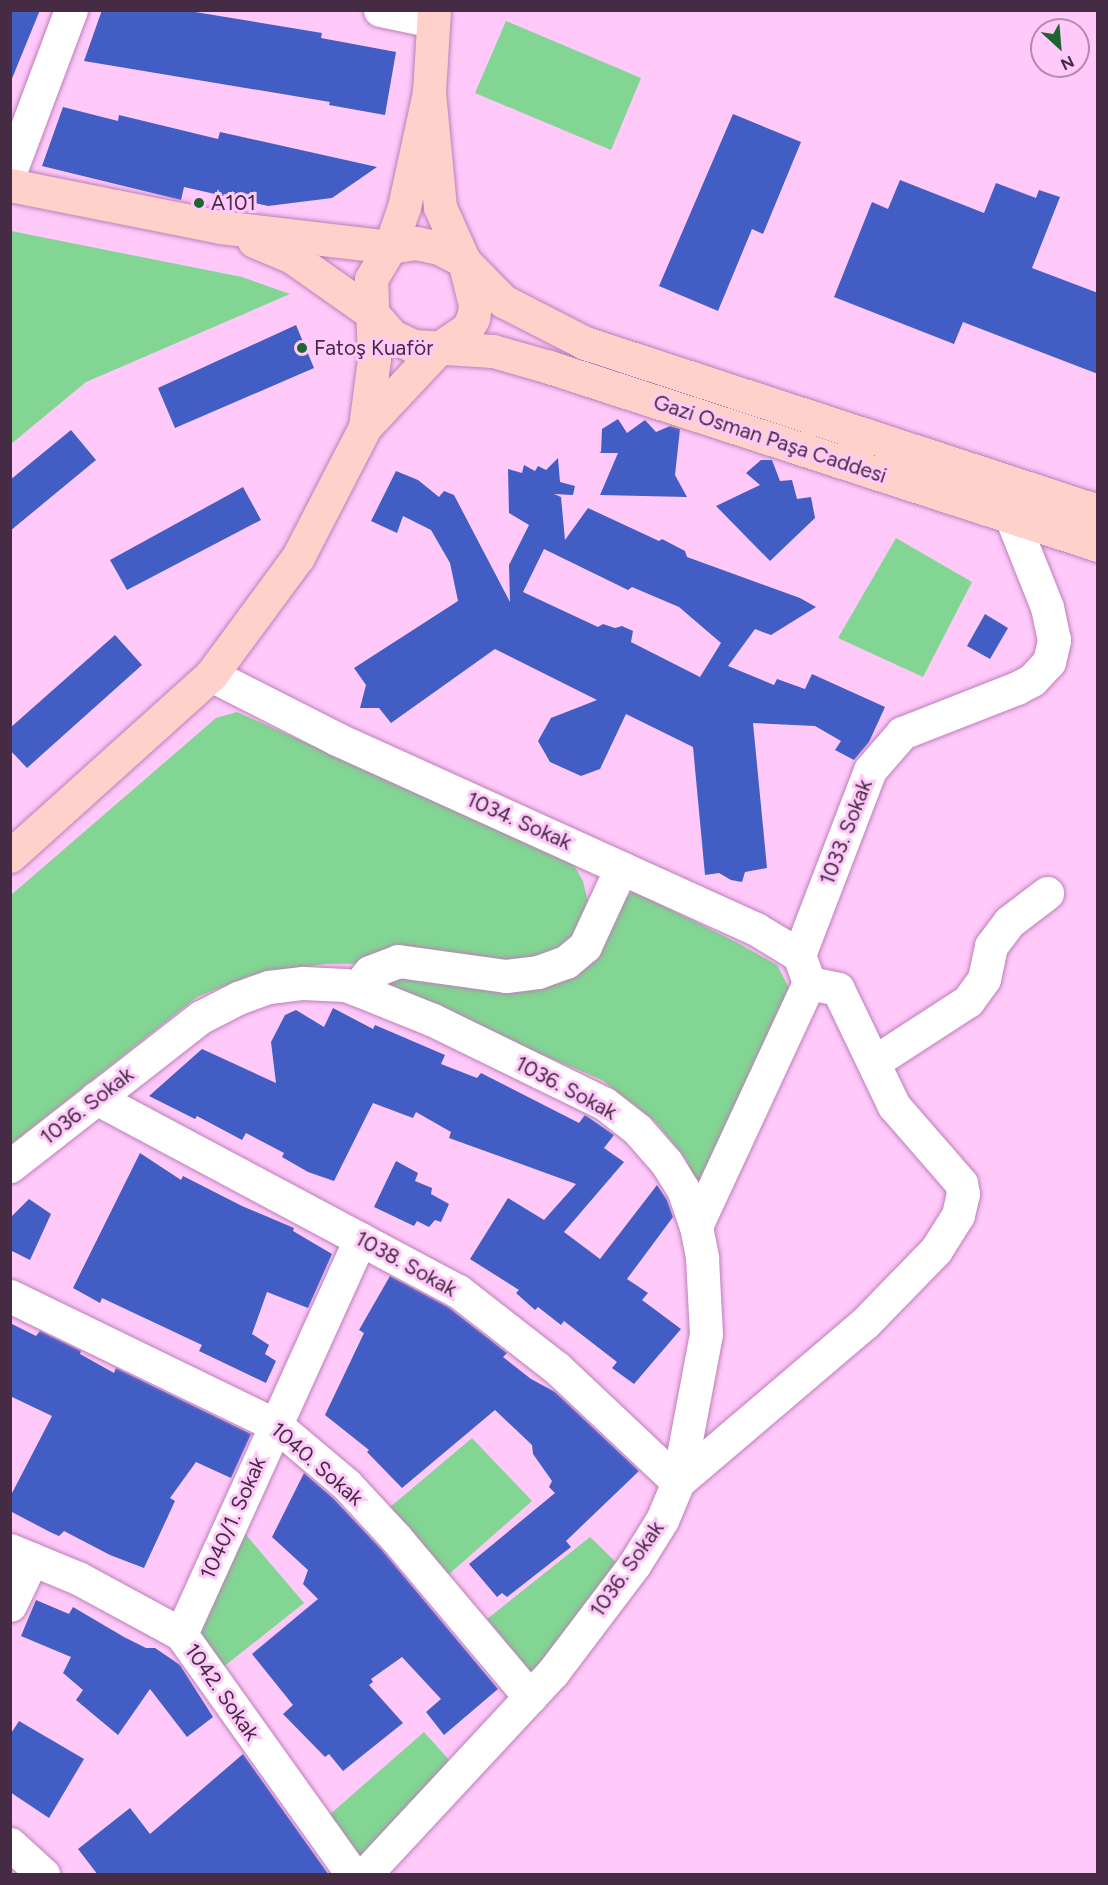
<!DOCTYPE html>
<html>
<head>
<meta charset="utf-8">
<style>
	body { margin:0 }
	#map { position:relative; width:1108px; height:1885px; overflow:hidden; background:#ffc9fa; font-family:Figtree,sans-serif }
	div>[style] { position:absolute }
	[style*='--x'] { left:calc(var(--x)*1px); top:calc(var(--y)*1px); width:calc(var(--w)*1px); rotate:calc(var(--a)*1deg) }
	.green>* { inset:0; background:#82d592 }
	.building>* { inset:0; background:#425dc4 }
	.roads { filter:drop-shadow(0 0 2px #bd7fb9) drop-shadow(0 0 2px #bd7fb9) }
	.minor>* { height:33px; margin:-16.5px; padding:0 16.5px; transform-origin:16.5px; border-radius:16.5px; background:#fff }
	.major>* { height:33px; margin:-16.5px; padding:0 16.5px; transform-origin:16.5px; border-radius:16.5px; background:#fed1ca }
	.dots>* { width:16px; height:16px; translate:-50% -50%; box-sizing:border-box; border:3px solid #ffc9fa; border-radius:50% }
	span { translate:-50% -50%; white-space:nowrap; text-align:center; line-height:1.15; -webkit-text-stroke:6px #ffc9fa; paint-order:stroke }
	.poi-label { font-size:21px; color:#452b44 }
	.left { translate:0 -50%; text-align:left }
	.street-label { font-size:21px; color:#452b44 }
	.frame { position:absolute; inset:0; border:12px solid #452b44; pointer-events:none }
	.north { position:absolute; left:1030px; top:18px; width:60px; height:60px; box-sizing:border-box; background:#ffc9fa; border:2px solid #b58ab1; border-radius:50%; rotate:154deg; font-size:16px; font-weight:700; line-height:24px; text-align:center; color:#452b44 }
	.north::after { content:''; display:block; margin:auto; width:21px; height:27px; background:#1e6532; clip-path:polygon(50% 0,100% 100%,50% 72%,0 100%) }
</style>
</head>
<body>
<div id="map">
	<div class="green">
		<i style="clip-path:polygon(506px 21px,641px 78px,611px 150px,475px 93px)"></i>
		<i style="clip-path:polygon(11px 231px,242px 277px,290px 294px,86px 382px,11px 444px)"></i>
		<i style="clip-path:polygon(896px 538px,972px 582px,923px 677px,838px 638px)"></i>
		<i style="clip-path:polygon(237px 712px,572px 862px,583px 881px,588px 902px,579px 935px,534px 962px,325px 964px,249px 976px,197px 997px,11px 1144px,11px 895px,216px 718px)"></i>
		<i style="clip-path:polygon(633px 891px,738px 943px,777px 965px,798px 1005px,700px 1196px,686px 1159px,655px 1121px,602px 1080px,377px 985px,395px 971px,540px 983px)"></i>
		<i style="clip-path:polygon(472px 1438px,532px 1501px,448px 1575px,389px 1508px)"></i>
		<i style="clip-path:polygon(242px 1530px,304px 1603px,222px 1668px,197px 1629px)"></i>
		<i style="clip-path:polygon(590px 1537px,617px 1563px,532px 1673px,487px 1619px)"></i>
		<i style="clip-path:polygon(424px 1732px,450px 1761px,359px 1861px,328px 1816px)"></i>
	</div>
	<div class="building">
		<i style="clip-path:polygon(10px 10px,40px 10px,11px 81px,10px 81px)"></i>
		<i style="clip-path:polygon(102px 10px,183px 10px,322px 33px,321px 38px,396px 52px,385px 115px,329px 105px,330px 102px,84px 61px)"></i>
		<i style="clip-path:polygon(63px 107px,118px 121px,119px 115px,218px 139px,220px 132px,377px 167px,332px 198px,268px 206px,184px 187px,181px 200px,42px 166px)"></i>
		<i style="clip-path:polygon(733px 114px,801px 142px,763px 234px,752px 229px,718px 311px,659px 286px)"></i>
		<i style="clip-path:polygon(900px 180px,984px 213px,996px 183px,1036px 198px,1039px 190px,1060px 197px,1032px 268px,1098px 293px,1098px 374px,963px 322px,954px 344px,834px 297px,872px 202px,888px 209px)"></i>
		<i style="clip-path:polygon(296px 325px,314px 368px,175px 428px,158px 388px)"></i>
		<i style="clip-path:polygon(618px 419px,627px 433px,645px 420px,656px 432px,670px 426px,680px 429px,675px 475px,687px 497px,600px 495px,618px 453px,599px 453px,601px 452px,602px 429px)"></i>
		<i style="clip-path:polygon(71px 430px,96px 460px,10px 531px,10px 480px)"></i>
		<i style="clip-path:polygon(evenodd,558px 458px,560px 482px,575px 486px,573px 495px,554px 494px,561px 497px,565px 540px,588px 508px,659px 541px,662px 539px,685px 551px,687px 557px,800px 598px,816px 607px,771px 635px,755px 629px,728px 666px,774px 685px,777px 679px,805px 689px,812px 674px,885px 707px,869px 742px,854px 760px,835px 750px,841px 741px,815px 726px,753px 723px,767px 868px,745px 872px,742px 882px,731px 880px,719px 873px,705px 875px,693px 747px,626px 714px,600px 769px,581px 776px,550px 762px,538px 741px,551px 718px,597px 700px,495px 649px,391px 723px,379px 708px,360px 708px,366px 685px,354px 668px,458px 601px,450px 563px,431px 530px,403px 516px,397px 533px,371px 521px,396px 471px,418px 480px,439px 497px,444px 491px,454px 495px,510px 602px,509px 565px,529px 525px,509px 513px,508px 469px,522px 473px,524px 465px,535px 471px,538px 466px,546px 470px,558px 458px,544px 549px,628px 590px,632px 587px,679px 607px,721px 643px,700px 677px,631px 642px,633px 631px,622px 626px,615px 628px,603px 624px,598px 627px,523px 592px,544px 549px)"></i>
		<i style="clip-path:polygon(761px 460px,772px 460px,780px 481px,792px 480px,797px 499px,811px 497px,815px 518px,770px 561px,716px 506px,760px 485px,746px 473px)"></i>
		<i style="clip-path:polygon(243px 487px,261px 520px,127px 590px,110px 560px)"></i>
		<i style="clip-path:polygon(985px 614px,1008px 628px,990px 659px,967px 646px)"></i>
		<i style="clip-path:polygon(115px 635px,142px 665px,27px 768px,10px 750px,10px 728px)"></i>
		<i style="clip-path:polygon(333px 1008px,373px 1029px,375px 1025px,445px 1055px,441px 1064px,477px 1078px,481px 1073px,579px 1123px,585px 1115px,614px 1135px,604px 1148px,624px 1162px,564px 1232px,600px 1259px,657px 1185px,667px 1200px,673px 1217px,627px 1279px,648px 1293px,642px 1300px,681px 1329px,634px 1384px,612px 1368px,617px 1362px,564px 1321px,561px 1325px,538px 1307px,535px 1310px,516px 1293px,519px 1290px,470px 1259px,508px 1198px,544px 1220px,576px 1184px,449px 1138px,451px 1132px,416px 1112px,413px 1118px,373px 1103px,334px 1181px,308px 1172px,282px 1157px,284px 1153px,246px 1133px,242px 1140px,197px 1116px,195px 1119px,149px 1096px,202px 1049px,276px 1083px,271px 1042px,285px 1015px,296px 1010px,324px 1027px)"></i>
		<i style="clip-path:polygon(140px 1153px,181px 1180px,183px 1176px,242px 1206px,294px 1228px,293px 1231px,332px 1254px,308px 1308px,267px 1292px,252px 1334px,269px 1345px,265px 1354px,276px 1361px,266px 1383px,199px 1351px,202px 1345px,102px 1298px,100px 1303px,73px 1288px)"></i>
		<i style="clip-path:polygon(396px 1161px,418px 1173px,415px 1181px,432px 1188px,431px 1194px,449px 1204px,441px 1222px,435px 1220px,429px 1227px,417px 1221px,414px 1226px,374px 1207px)"></i>
		<i style="clip-path:polygon(29px 1199px,51px 1214px,30px 1260px,10px 1250px,10px 1218px)"></i>
		<i style="clip-path:polygon(390px 1276px,448px 1307px,507px 1353px,503px 1357px,531px 1379px,555px 1392px,639px 1471px,566px 1541px,571px 1547px,507px 1597px,502px 1593px,497px 1597px,469px 1564px,555px 1493px,549px 1487px,552px 1481px,533px 1454px,532px 1445px,495px 1410px,402px 1488px,367px 1452px,369px 1450px,325px 1415px,364px 1333px,359px 1330px)"></i>
		<i style="clip-path:polygon(10px 1323px,36px 1336px,40px 1331px,81px 1351px,80px 1354px,114px 1373px,116px 1368px,251px 1434px,231px 1478px,196px 1462px,170px 1498px,175px 1501px,144px 1568px,110px 1555px,64px 1531px,59px 1536px,50px 1532px,10px 1511px,10px 1497px,52px 1416px,10px 1396px)"></i>
		<i style="clip-path:polygon(304px 1473px,333px 1498px,382px 1550px,498px 1689px,444px 1735px,426px 1712px,441px 1699px,402px 1657px,371px 1679px,373px 1682px,369px 1685px,403px 1723px,343px 1771px,329px 1754px,325px 1757px,283px 1714px,293px 1705px,252px 1654px,318px 1599px,303px 1584px,308px 1570px,272px 1537px)"></i>
		<i style="clip-path:polygon(36px 1600px,69px 1614px,73px 1607px,124px 1637px,146px 1648px,155px 1648px,180px 1665px,213px 1717px,187px 1737px,150px 1689px,118px 1735px,76px 1700px,83px 1690px,63px 1673px,71px 1657px,21px 1636px)"></i>
		<i style="clip-path:polygon(19px 1721px,84px 1759px,49px 1818px,10px 1792px,10px 1735px)"></i>
		<i style="clip-path:polygon(243px 1754px,329px 1875px,98px 1875px,78px 1849px,130px 1808px,150px 1834px)"></i>
	</div>
	<div class="roads">
		<div class="minor">
			<i style="--x:380;--y:10;--w:54;--a:11.7"></i>
			<i style="--x:10;--y:172;--w:173;--a:-69.4"></i>
			<i style="--x:211;--y:675;--w:141;--a:26.9"></i>
			<i style="--x:337;--y:739;--w:460;--a:24.4"></i>
			<i style="--x:756;--y:929;--w:50;--a:31.2"></i>
			<i style="--x:799;--y:955;--w:30;--a:70"></i>
			<i style="--x:799;--y:955;--w:198;--a:-69"></i>
			<i style="--x:870;--y:770;--w:49;--a:-49.1"></i>
			<i style="--x:902;--y:733;--w:123;--a:-21.4"></i>
			<i style="--x:1017;--y:688;--w:17;--a:-28"></i>
			<i style="--x:1032;--y:680;--w:25;--a:-47"></i>
			<i style="--x:1049;--y:662;--w:23;--a:-77"></i>
			<i style="--x:1054;--y:640;--w:34;--a:-102"></i>
			<i style="--x:1047;--y:607;--w:97;--a:-111.8"></i>
			<i style="--x:356;--y:989;--w:22;--a:-51"></i>
			<i style="--x:370;--y:972;--w:30;--a:-21"></i>
			<i style="--x:398;--y:961;--w:109;--a:7.9"></i>
			<i style="--x:506;--y:976;--w:32;--a:-7"></i>
			<i style="--x:538;--y:972;--w:30;--a:-20"></i>
			<i style="--x:566;--y:962;--w:25;--a:-40"></i>
			<i style="--x:585;--y:946;--w:86;--a:-65.2"></i>
			<i style="--x:874;--y:1062;--w:112;--a:-33"></i>
			<i style="--x:968;--y:1001;--w:27;--a:-54"></i>
			<i style="--x:984;--y:979;--w:34;--a:-78"></i>
			<i style="--x:991;--y:946;--w:30;--a:-53"></i>
			<i style="--x:1009;--y:922;--w:48;--a:-37.3"></i>
			<i style="--x:96;--y:1098;--w:410;--a:28.1"></i>
			<i style="--x:458;--y:1291;--w:125;--a:37.9"></i>
			<i style="--x:557;--y:1368;--w:166;--a:43.3"></i>
			<i style="--x:10;--y:1166;--w:242;--a:-38"></i>
			<i style="--x:201;--y:1017;--w:42;--a:-27.2"></i>
			<i style="--x:238;--y:998;--w:33;--a:-20"></i>
			<i style="--x:269;--y:987;--w:34;--a:-7"></i>
			<i style="--x:303;--y:983;--w:42;--a:2.7"></i>
			<i style="--x:345;--y:985;--w:12;--a:20"></i>
			<i style="--x:356;--y:989;--w:83;--a:21.9"></i>
			<i style="--x:433;--y:1020;--w:191;--a:26"></i>
			<i style="--x:605;--y:1104;--w:41;--a:38"></i>
			<i style="--x:637;--y:1129;--w:44;--a:48.7"></i>
			<i style="--x:666;--y:1162;--w:32;--a:58"></i>
			<i style="--x:683;--y:1189;--w:39;--a:71"></i>
			<i style="--x:696;--y:1226;--w:33;--a:79"></i>
			<i style="--x:702;--y:1258;--w:76;--a:87"></i>
			<i style="--x:706;--y:1334;--w:151;--a:100.7"></i>
			<i style="--x:678;--y:1482;--w:41;--a:112.8"></i>
			<i style="--x:662;--y:1520;--w:53;--a:121.9"></i>
			<i style="--x:634;--y:1565;--w:134;--a:127.1"></i>
			<i style="--x:553;--y:1672;--w:276;--a:132.9"></i>
			<i style="--x:696;--y:1226;--w:268;--a:-65.1"></i>
			<i style="--x:10;--y:1296;--w:296;--a:25.9"></i>
			<i style="--x:276;--y:1425;--w:92;--a:40.1"></i>
			<i style="--x:346;--y:1484;--w:74;--a:47.2"></i>
			<i style="--x:396;--y:1538;--w:208;--a:49.9"></i>
			<i style="--x:678;--y:1482;--w:245;--a:-40.4"></i>
			<i style="--x:865;--y:1323;--w:102;--a:-45.8"></i>
			<i style="--x:936;--y:1250;--w:41;--a:-57.8"></i>
			<i style="--x:958;--y:1215;--w:22;--a:-77"></i>
			<i style="--x:963;--y:1194;--w:11;--a:-100"></i>
			<i style="--x:961;--y:1183;--w:102;--a:-131"></i>
			<i style="--x:894;--y:1106;--w:130;--a:-115.6"></i>
			<i style="--x:838;--y:989;--w:30;--a:-168"></i>
			<i style="--x:10;--y:1550;--w:74;--a:22.4"></i>
			<i style="--x:78;--y:1578;--w:117;--a:28.5"></i>
			<i style="--x:181;--y:1634;--w:295;--a:54.5"></i>
			<i style="--x:10;--y:1605;--w:51;--a:-64.4"></i>
			<i style="--x:181;--y:1634;--w:434;--a:-65.6"></i>
			<i style="--x:10;--y:1844;--w:45;--a:42.3"></i>
		</div>
		<div class="major">
			<i style="--x:10;--y:185;--w:214;--a:11.3"></i>
			<i style="--x:220;--y:227;--w:171;--a:6.7"></i>
			<i style="--x:390;--y:247;--w:26;--a:-9"></i>
			<i style="--x:416;--y:243;--w:24;--a:12"></i>
			<i style="--x:439;--y:248;--w:28;--a:27"></i>
			<i style="--x:464;--y:261;--w:56;--a:45.7"></i>
			<i style="--x:503;--y:301;--w:92;--a:27.1"></i>
			<i style="--x:585;--y:343;--w:540;--a:18.13"></i>
			<i style="--x:254;--y:241;--w:41;--a:22.8"></i>
			<i style="--x:292;--y:257;--w:99;--a:35.1"></i>
			<i style="--x:373;--y:314;--w:29;--a:49"></i>
			<i style="--x:392;--y:336;--w:23;--a:25"></i>
			<i style="--x:413;--y:346;--w:80;--a:3.6"></i>
			<i style="--x:493;--y:351;--w:58;--a:15.9"></i>
			<i style="--x:549;--y:367;--w:577;--a:17.96"></i>
			<i style="--x:365;--y:427;--w:69;--a:-82.5"></i>
			<i style="--x:374;--y:359;--w:80;--a:-92.1"></i>
			<i style="--x:371;--y:279;--w:37;--a:-59"></i>
			<i style="--x:390;--y:247;--w:42;--a:-70.7"></i>
			<i style="--x:404;--y:207;--w:118;--a:-77.7"></i>
			<i style="--x:429;--y:92;--w:82;--a:-86.5"></i>
			<i style="--x:10;--y:856;--w:270;--a:-42"></i>
			<i style="--x:211;--y:675;--w:147;--a:-53.6"></i>
			<i style="--x:298;--y:557;--w:146;--a:-62.7"></i>
			<i style="--x:365;--y:427;--w:108;--a:-46.9"></i>
			<i style="--x:439;--y:348;--w:34;--a:-34"></i>
			<i style="--x:467;--y:329;--w:13;--a:-61"></i>
			<i style="--x:473;--y:318;--w:13;--a:-81"></i>
			<i style="--x:475;--y:305;--w:45;--a:-104"></i>
			<i style="--x:464;--y:261;--w:59;--a:-114"></i>
			<i style="--x:440;--y:207;--w:116;--a:-95.5"></i>
		</div>
	</div>
	<div class="dots">
		<i style="left:199px;top:203px;background:#1e6532"></i>
		<i style="left:302px;top:348px;background:#1e6532"></i>
	</div>
	<div class="poi-label">
		<span class="left" style="left:211px;top:203px">A101</span>
		<span class="left" style="left:314px;top:348px">Fatoş Kuaför</span>
	</div>
	<div class="street-label">
		<span style="left:770px;top:439px;rotate:18deg">Gazi Osman Paşa Caddesi</span>
		<span style="left:519px;top:821px;rotate:24deg">1034. Sokak</span>
		<span style="left:846px;top:832px;rotate:-69deg">1033. Sokak</span>
		<span style="left:566px;top:1088px;rotate:28deg">1036. Sokak</span>
		<span style="left:87px;top:1106px;rotate:-38deg">1036. Sokak</span>
		<span style="left:406px;top:1264px;rotate:29deg">1038. Sokak</span>
		<span style="left:317px;top:1464px;rotate:41deg">1040. Sokak</span>
		<span style="left:233px;top:1518px;rotate:-66deg">1040/1. Sokak</span>
		<span style="left:627px;top:1569px;rotate:-55deg">1036. Sokak</span>
		<span style="left:222px;top:1692px;rotate:55deg">1042. Sokak</span>
	</div>
	<div class="frame"></div>
	<div class="north">N</div>
</div>
</body>
</html>
